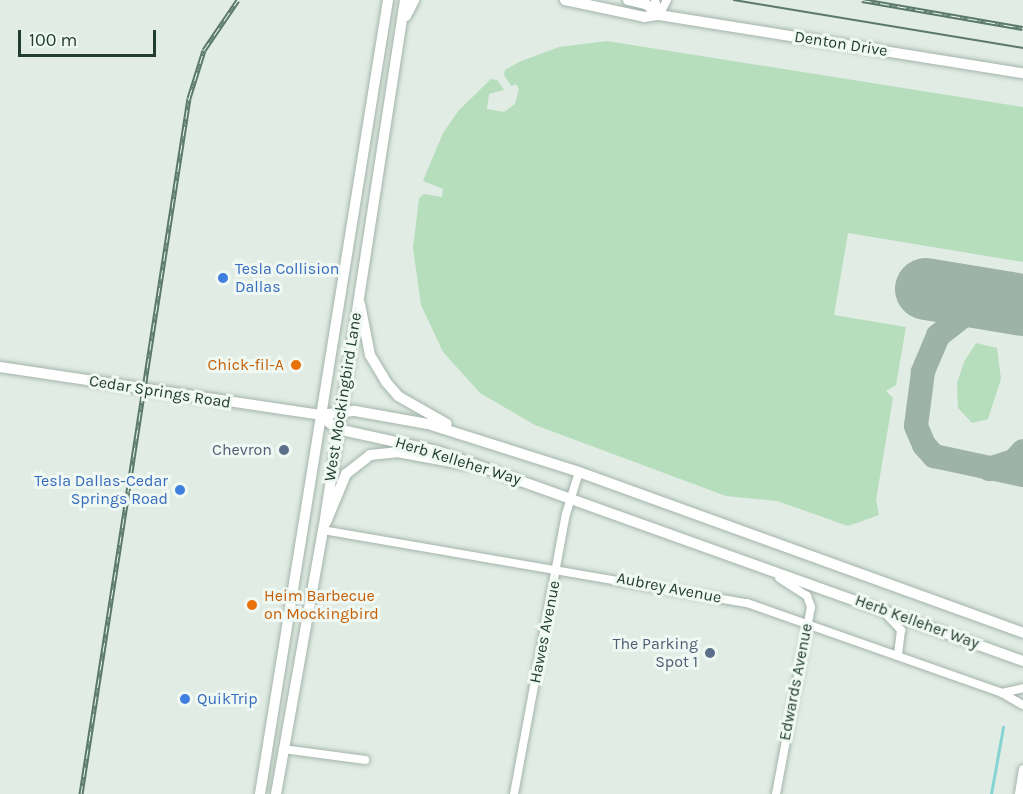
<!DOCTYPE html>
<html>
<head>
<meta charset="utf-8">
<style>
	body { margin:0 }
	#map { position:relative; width:1023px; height:794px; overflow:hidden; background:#e0ece4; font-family:Karla,sans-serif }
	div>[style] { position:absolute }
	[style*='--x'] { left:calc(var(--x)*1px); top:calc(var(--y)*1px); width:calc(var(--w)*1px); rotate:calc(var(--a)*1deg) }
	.green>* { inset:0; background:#b7debc }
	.stream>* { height:3px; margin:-1.5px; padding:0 1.5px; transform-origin:1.5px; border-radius:1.5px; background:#85d4d3 }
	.taxiway>* { height:24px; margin:-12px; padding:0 12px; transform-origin:12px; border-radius:12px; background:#9db2a8 }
	.runway>* { height:62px; margin:-31px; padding:0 31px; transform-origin:31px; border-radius:31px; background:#9db2a8 }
	.roads { filter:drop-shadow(0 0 2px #a3b4aa) drop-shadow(0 0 2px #a3b4aa) }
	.minor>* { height:8px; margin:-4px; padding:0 4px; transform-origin:4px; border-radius:4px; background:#fff }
	.secondary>* { height:10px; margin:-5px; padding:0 5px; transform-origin:5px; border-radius:5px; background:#fff }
	.tram>* { height:1.5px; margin:-0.75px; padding:0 0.75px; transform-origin:0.75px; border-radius:0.75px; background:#5a796b }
	.rail>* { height:5px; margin-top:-2.5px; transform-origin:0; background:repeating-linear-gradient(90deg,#f0f8f3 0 9px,#5a796b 0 18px); box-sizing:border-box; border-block:2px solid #5a796b }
	.dots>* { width:16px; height:16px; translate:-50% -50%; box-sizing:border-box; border:3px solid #f0f8f3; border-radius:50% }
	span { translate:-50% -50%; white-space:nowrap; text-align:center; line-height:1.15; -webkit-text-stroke:6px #f0f8f3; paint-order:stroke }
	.street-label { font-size:16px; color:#203d30 }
	.shop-label { font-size:16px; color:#366cbe }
	.left { translate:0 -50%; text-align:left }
	.right { translate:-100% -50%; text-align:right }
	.food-label { font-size:16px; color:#c56008 }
	.service-label { font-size:16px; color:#4e5e75 }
	.scale { position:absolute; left:18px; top:30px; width:138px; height:27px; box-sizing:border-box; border:3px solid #203d30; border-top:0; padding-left:8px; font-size:18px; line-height:21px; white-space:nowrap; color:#203d30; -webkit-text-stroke:4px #f0f8f3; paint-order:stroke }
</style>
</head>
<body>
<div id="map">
	<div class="green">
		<i style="clip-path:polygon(607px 41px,1023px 107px,1023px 262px,848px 233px,834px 315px,906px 327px,896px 385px,886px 391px,893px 398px,876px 500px,879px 515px,848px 526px,777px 501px,726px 496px,535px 425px,480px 393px,443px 352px,421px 305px,413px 248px,419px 198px,424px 194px,442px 197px,443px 189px,423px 181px,443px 133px,459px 110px,491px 79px,497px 80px,504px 90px,489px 94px,487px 109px,504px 112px,515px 104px,519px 89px,516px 84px,511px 86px,504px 75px,505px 70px,519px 62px,559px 47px)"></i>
		<i style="clip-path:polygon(976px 343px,997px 348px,1001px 379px,988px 419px,972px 423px,958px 408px,957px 383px,964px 362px)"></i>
	</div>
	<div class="stream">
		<i style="--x:991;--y:794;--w:68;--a:-79.8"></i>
	</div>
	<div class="taxiway">
		<i style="--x:1008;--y:302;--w:42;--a:165"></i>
		<i style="--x:967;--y:313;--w:37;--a:142"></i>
		<i style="--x:938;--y:336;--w:39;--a:113"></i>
		<i style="--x:923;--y:372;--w:54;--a:97.4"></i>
		<i style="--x:916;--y:426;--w:21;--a:67"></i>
		<i style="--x:924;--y:445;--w:15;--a:48"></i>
		<i style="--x:934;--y:456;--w:91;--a:12.1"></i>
		<i style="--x:989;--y:469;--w:26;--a:-18"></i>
		<i style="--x:1014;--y:461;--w:13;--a:-48"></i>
	</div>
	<div class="runway">
		<i style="--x:926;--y:289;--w:98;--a:9.4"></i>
	</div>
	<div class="roads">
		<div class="minor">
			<i style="--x:655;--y:0;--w:16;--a:75"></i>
			<i style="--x:659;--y:15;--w:17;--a:-62"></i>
			<i style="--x:323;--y:530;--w:430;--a:9.8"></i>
			<i style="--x:747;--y:603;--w:270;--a:19.4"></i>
			<i style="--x:1002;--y:693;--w:24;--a:30"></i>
			<i style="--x:887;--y:615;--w:21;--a:47"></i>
			<i style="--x:901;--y:630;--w:26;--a:97"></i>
			<i style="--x:1002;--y:693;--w:22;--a:-13"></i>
			<i style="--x:283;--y:749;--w:83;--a:7.6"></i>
			<i style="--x:514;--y:794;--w:285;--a:-79.5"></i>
			<i style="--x:566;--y:514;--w:44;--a:-72.8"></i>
			<i style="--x:776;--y:794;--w:190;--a:-79.4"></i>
			<i style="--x:811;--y:607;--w:12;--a:-110"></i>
			<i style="--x:807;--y:596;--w:33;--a:-147"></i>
			<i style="--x:1019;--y:794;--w:25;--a:-81"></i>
		</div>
		<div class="secondary">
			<i style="--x:565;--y:0;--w:81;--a:12.1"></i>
			<i style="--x:644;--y:17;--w:15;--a:-8"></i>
			<i style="--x:659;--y:15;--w:369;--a:9.1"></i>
			<i style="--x:628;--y:0;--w:18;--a:13"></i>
			<i style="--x:646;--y:4;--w:17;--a:40"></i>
			<i style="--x:406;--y:16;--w:18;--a:-63"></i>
			<i style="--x:360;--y:304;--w:52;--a:78.9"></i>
			<i style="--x:370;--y:355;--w:31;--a:59"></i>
			<i style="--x:386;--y:382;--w:18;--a:49"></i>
			<i style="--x:398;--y:396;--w:56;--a:29.7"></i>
			<i style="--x:0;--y:367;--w:324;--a:8.5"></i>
			<i style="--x:320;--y:415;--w:35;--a:-7"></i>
			<i style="--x:355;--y:411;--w:74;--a:10.1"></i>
			<i style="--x:428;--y:424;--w:158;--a:17.6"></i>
			<i style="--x:579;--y:472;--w:472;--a:19.9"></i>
			<i style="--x:320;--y:415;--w:22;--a:39"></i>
			<i style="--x:337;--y:429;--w:102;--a:12.4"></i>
			<i style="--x:437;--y:451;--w:622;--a:19.72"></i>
			<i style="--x:326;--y:522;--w:52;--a:-67.4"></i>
			<i style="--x:346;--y:474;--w:31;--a:-38"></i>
			<i style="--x:370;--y:455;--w:27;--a:-6"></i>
			<i style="--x:397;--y:452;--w:71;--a:10.5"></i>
			<i style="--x:260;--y:794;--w:804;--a:-80.84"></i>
			<i style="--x:276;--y:794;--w:273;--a:-79.9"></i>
			<i style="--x:324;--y:525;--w:531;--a:-81.23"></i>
		</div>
	</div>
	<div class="tram">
		<i style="--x:734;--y:0;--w:293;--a:9.4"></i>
	</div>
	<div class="rail">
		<i style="--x:862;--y:0;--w:163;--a:9.9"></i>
		<i style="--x:81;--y:794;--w:704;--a:-81.18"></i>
		<i style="--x:189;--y:98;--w:50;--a:-72.6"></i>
		<i style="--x:204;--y:50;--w:60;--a:-55.8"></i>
	</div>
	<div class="dots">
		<i style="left:223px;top:278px;background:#3f7fe0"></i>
		<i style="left:296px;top:365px;background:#e8710a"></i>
		<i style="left:284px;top:450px;background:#5c6f8a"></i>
		<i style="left:180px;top:490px;background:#3f7fe0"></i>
		<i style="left:252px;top:605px;background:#e8710a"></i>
		<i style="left:710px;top:653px;background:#5c6f8a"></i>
		<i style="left:185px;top:699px;background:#3f7fe0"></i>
	</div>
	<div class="street-label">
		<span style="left:841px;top:44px;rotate:9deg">Denton Drive</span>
		<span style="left:160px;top:392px;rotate:9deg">Cedar Springs Road</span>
		<span style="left:343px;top:397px;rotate:-81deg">West Mockingbird Lane</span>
		<span style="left:458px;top:461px;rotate:17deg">Herb Kelleher Way</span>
		<span style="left:669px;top:588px;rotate:11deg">Aubrey Avenue</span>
		<span style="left:917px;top:622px;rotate:20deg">Herb Kelleher Way</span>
		<span style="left:545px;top:632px;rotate:-79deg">Hawes Avenue</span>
		<span style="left:796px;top:682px;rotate:-79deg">Edwards Avenue</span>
	</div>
	<div class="shop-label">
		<span class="left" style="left:235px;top:278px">Tesla Collision<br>Dallas</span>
		<span class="right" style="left:168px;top:490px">Tesla Dallas-Cedar<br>Springs Road</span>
		<span class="left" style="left:197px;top:699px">QuikTrip</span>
	</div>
	<div class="food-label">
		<span class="right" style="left:284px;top:365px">Chick-fil-A</span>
		<span class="left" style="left:264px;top:605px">Heim Barbecue<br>on Mockingbird</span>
	</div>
	<div class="service-label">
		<span class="right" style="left:272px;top:450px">Chevron</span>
		<span class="right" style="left:698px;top:653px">The Parking<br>Spot 1</span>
	</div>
	<div class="scale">100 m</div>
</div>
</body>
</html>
